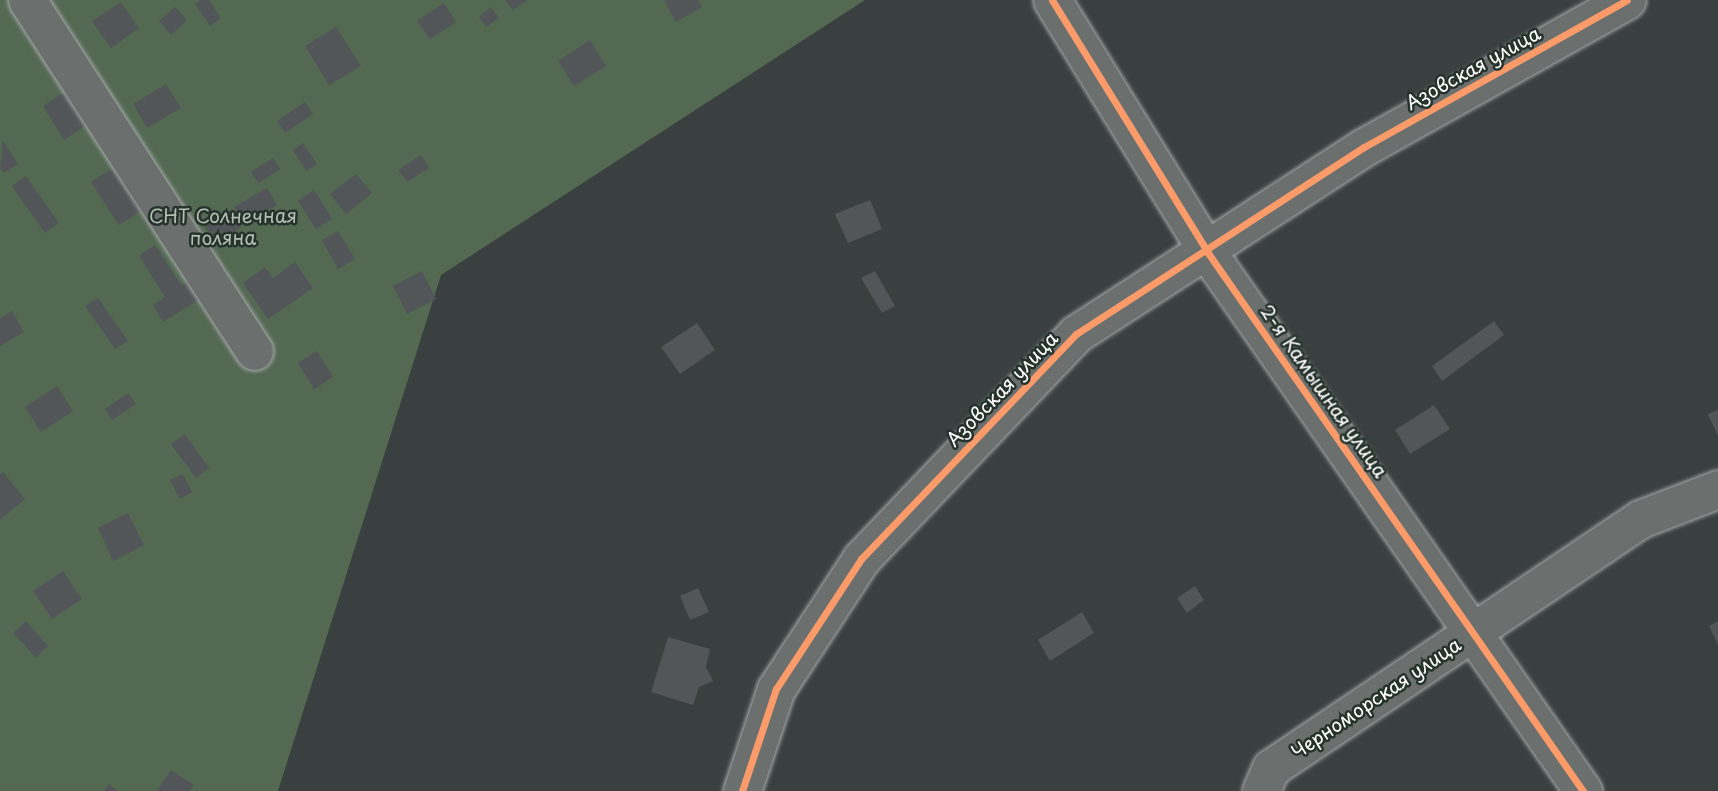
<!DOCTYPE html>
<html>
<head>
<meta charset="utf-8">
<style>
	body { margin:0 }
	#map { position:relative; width:1718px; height:791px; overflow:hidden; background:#3a3f3f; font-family:"Playpen Sans",sans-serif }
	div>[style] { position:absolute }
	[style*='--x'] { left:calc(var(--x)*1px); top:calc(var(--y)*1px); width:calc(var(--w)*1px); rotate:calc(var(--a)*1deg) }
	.green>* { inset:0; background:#536952 }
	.building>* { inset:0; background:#525658 }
	.roads { filter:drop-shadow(0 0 2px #a6a9a9) drop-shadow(0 0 2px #a6a9a9) }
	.street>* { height:37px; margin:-18.5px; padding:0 18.5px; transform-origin:18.5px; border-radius:18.5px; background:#6b6f6e }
	.cycleway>* { height:7px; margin:-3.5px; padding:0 3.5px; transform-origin:3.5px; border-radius:3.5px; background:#fa9b69 }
	span { translate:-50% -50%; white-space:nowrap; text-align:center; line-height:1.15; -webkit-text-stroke:5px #26332d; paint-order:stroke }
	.street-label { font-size:19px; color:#fff }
	.park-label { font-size:19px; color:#b3bfb2 }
</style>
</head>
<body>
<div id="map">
	<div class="green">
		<i style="clip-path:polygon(0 0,865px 0,441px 275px,278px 791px,0 791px)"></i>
	</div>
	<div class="building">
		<i style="clip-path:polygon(201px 0,209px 0,221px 18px,210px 26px,195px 4px)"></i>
		<i style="clip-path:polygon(505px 0,527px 0,513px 10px)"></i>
		<i style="clip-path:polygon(664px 0,698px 0,702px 7px,676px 22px)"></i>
		<i style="clip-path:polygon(121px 2px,139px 28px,111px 48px,92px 21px)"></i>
		<i style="clip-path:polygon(444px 3px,456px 22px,430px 39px,417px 21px)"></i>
		<i style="clip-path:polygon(175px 7px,187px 20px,171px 35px,159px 21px)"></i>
		<i style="clip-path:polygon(491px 7px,499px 18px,486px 27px,479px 17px)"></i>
		<i style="clip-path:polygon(336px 27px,361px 66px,329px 85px,305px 46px)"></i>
		<i style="clip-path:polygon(590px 40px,606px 66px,574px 86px,558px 61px)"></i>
		<i style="clip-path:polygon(166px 84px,181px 108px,147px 128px,133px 104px)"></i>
		<i style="clip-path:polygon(66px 91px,88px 124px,64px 140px,43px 106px)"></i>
		<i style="clip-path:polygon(305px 102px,313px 114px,285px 133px,277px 121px)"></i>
		<i style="clip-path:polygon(3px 141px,18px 164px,4px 173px,0 168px)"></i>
		<i style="clip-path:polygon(303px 143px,317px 164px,306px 171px,293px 150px)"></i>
		<i style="clip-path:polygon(421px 155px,429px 168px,407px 182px,398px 170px)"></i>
		<i style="clip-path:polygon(273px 158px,280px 169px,258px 183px,251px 172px)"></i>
		<i style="clip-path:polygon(116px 166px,144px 209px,119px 225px,91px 182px)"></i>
		<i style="clip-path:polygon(356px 174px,372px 193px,346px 214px,330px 194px)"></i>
		<i style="clip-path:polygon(26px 176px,59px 223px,45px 233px,12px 186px)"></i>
		<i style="clip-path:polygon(267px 188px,277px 205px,244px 225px,234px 207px)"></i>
		<i style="clip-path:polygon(314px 190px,332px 219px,316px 229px,298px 201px)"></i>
		<i style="clip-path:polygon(870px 200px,882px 229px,848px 243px,835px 214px)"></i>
		<i style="clip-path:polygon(229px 210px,241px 227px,217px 244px,205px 227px)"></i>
		<i style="clip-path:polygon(338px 231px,355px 259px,338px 269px,322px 240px)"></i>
		<i style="clip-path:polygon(155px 245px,181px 285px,196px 276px,208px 294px,163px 322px,153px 305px,165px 297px,139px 256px)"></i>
		<i style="clip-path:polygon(295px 262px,313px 288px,268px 319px,243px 283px,265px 267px,273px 278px)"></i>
		<i style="clip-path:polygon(422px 271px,436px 299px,407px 314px,393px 286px)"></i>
		<i style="clip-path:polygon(875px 271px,895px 306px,882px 313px,861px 278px)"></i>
		<i style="clip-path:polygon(98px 298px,128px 341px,115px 349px,85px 306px)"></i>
		<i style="clip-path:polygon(12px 311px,24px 332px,0 346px,0 318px)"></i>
		<i style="clip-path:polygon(1494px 321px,1504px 335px,1442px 381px,1432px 366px)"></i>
		<i style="clip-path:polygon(697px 323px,715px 350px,680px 374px,661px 347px)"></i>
		<i style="clip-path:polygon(317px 351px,333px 377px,314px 389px,298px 363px)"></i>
		<i style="clip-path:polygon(57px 386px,73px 411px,41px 432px,25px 407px)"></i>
		<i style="clip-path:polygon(128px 393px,136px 404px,112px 420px,105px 409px)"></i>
		<i style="clip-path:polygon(1434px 405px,1450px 429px,1410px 454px,1395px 430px)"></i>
		<i style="clip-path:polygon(1718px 410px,1718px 436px,1708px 414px)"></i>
		<i style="clip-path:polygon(185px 434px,209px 468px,196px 478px,171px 444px)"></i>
		<i style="clip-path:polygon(3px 472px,25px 499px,0 520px,0 475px)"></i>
		<i style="clip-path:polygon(183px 474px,192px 492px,180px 499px,170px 480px)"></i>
		<i style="clip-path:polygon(128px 513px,144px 545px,113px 561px,98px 528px)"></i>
		<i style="clip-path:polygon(63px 571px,82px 599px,52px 619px,33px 591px)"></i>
		<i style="clip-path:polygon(1195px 586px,1204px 600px,1187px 613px,1177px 598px)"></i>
		<i style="clip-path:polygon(698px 588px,709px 612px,690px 620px,680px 596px)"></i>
		<i style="clip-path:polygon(1082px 612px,1094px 633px,1050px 661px,1038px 640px)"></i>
		<i style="clip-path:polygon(26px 621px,48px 646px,36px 658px,13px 633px)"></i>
		<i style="clip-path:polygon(1718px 621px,1718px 645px,1709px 626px)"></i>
		<i style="clip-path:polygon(668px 637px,710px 649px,706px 667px,713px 681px,699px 687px,693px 705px,651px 692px)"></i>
		<i style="clip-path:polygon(171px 770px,194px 785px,189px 791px,157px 791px)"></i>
		<i style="clip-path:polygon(109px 784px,118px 791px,104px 791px)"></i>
	</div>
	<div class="roads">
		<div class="street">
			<i style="--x:27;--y:0;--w:418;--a:57.1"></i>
			<i style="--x:1052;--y:0;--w:297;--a:58.3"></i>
			<i style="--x:1208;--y:253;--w:656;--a:55.12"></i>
			<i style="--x:742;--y:791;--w:108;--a:-71.6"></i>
			<i style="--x:776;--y:689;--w:155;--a:-56.8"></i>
			<i style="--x:861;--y:559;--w:311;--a:-46.3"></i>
			<i style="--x:1076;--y:334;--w:343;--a:-33"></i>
			<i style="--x:1364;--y:147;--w:301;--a:-29.2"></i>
			<i style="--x:1261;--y:791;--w:25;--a:-67"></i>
			<i style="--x:1271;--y:768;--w:445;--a:-34"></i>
			<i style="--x:1640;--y:519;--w:84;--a:-21"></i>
		</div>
	</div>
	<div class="cycleway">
		<i style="--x:1052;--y:0;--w:297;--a:58.3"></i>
		<i style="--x:1208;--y:253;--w:656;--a:55.12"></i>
		<i style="--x:742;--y:791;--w:108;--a:-71.6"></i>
		<i style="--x:776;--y:689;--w:155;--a:-56.8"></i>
		<i style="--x:861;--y:559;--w:311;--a:-46.3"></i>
		<i style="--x:1076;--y:334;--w:343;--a:-33"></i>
		<i style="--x:1364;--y:147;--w:301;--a:-29.2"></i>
	</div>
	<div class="street-label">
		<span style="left:1473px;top:68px;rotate:-29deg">Азовская улица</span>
		<span style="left:1002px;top:389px;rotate:-46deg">Азовская улица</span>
		<span style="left:1324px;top:391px;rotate:55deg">2-я Камышная улица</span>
		<span style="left:1376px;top:698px;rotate:-34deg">Черноморская улица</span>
	</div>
	<div class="park-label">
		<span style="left:223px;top:227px">СНТ Солнечная<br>поляна</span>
	</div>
</div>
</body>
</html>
